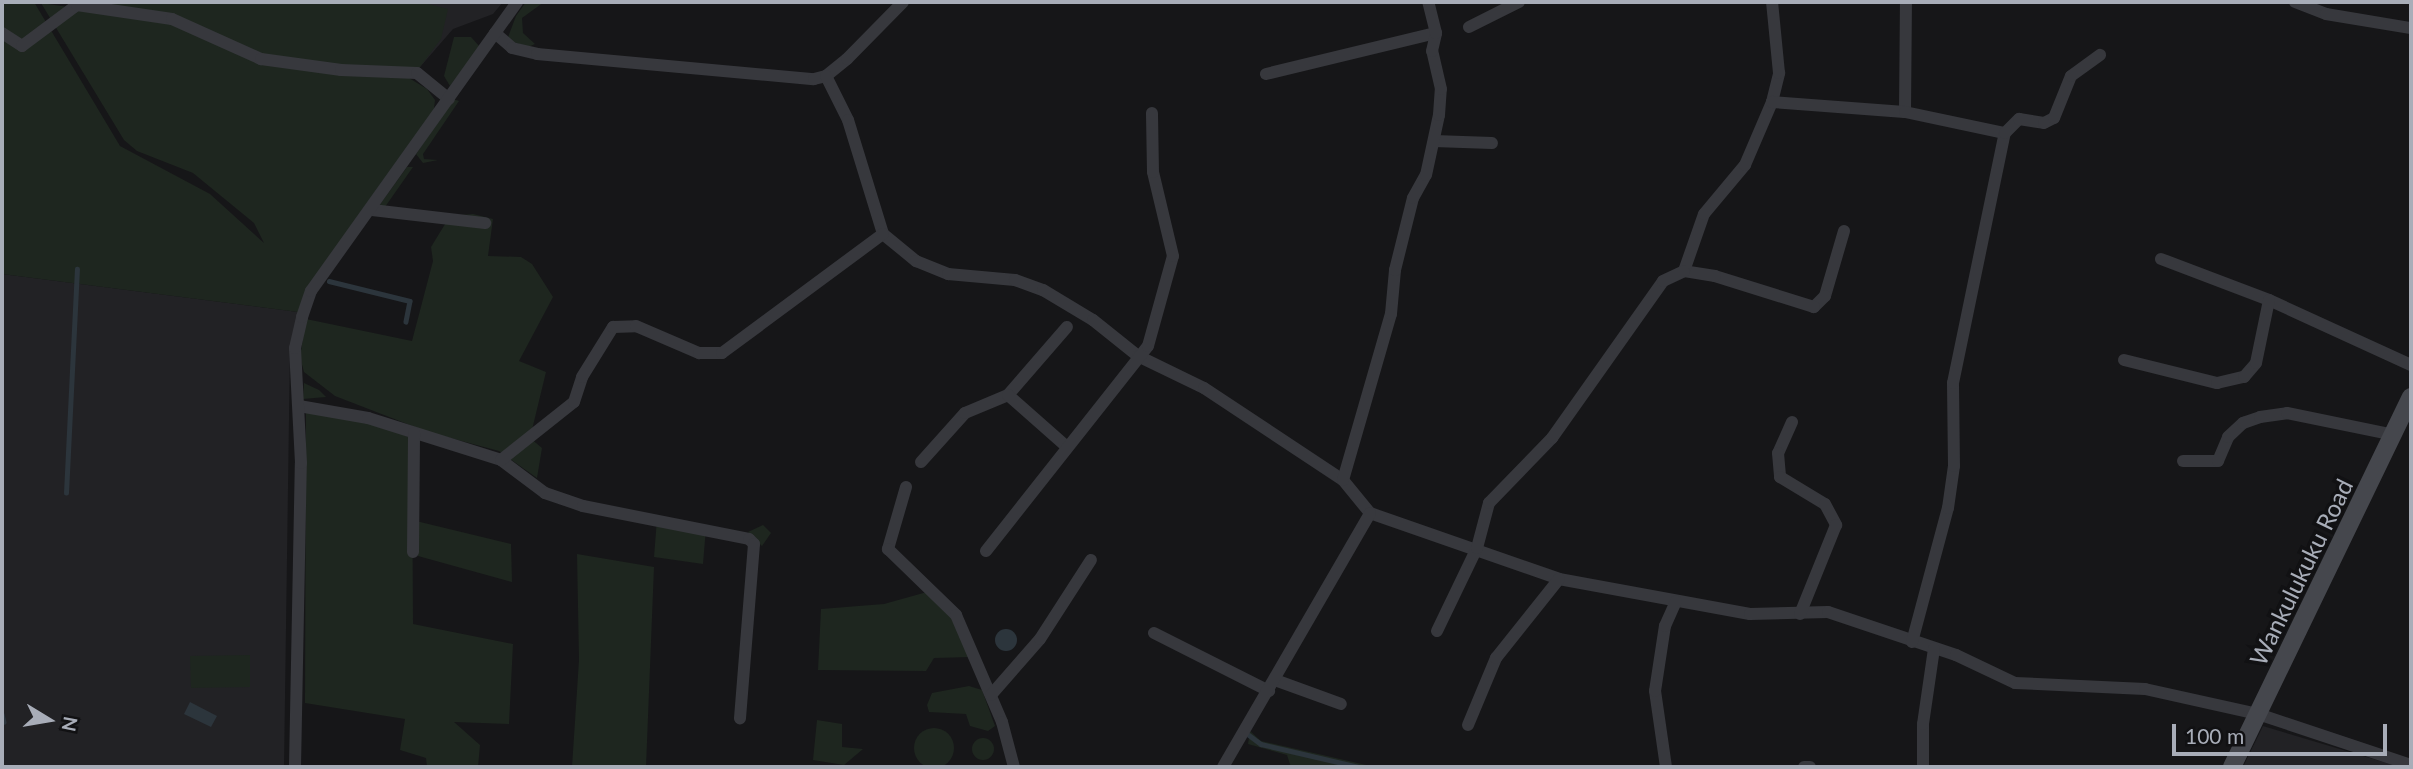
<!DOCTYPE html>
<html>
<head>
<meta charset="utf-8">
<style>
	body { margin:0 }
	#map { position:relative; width:2413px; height:769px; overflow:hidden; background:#161618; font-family:Lato,sans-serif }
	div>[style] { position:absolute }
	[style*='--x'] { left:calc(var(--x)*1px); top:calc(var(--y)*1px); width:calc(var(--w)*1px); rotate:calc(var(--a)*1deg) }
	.built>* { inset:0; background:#222225 }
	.green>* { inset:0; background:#1e261f }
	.round { border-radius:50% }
	.water>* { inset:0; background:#2c353c }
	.stream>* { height:4.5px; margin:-2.25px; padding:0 2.25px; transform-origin:2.25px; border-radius:2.25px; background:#2c353c }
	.minor>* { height:12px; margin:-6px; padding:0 6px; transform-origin:6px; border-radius:6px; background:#37383d }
	.secondary>* { height:18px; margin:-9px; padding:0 9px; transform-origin:9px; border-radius:9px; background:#45474d }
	span { translate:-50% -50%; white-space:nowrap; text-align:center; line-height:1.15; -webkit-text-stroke:7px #111113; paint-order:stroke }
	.street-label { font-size:24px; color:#a8adb8 }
	.frame { position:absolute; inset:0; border:4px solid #a8adb8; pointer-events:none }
	.north { position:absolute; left:14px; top:685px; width:70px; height:70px; -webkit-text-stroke:5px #111113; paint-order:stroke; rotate:101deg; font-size:19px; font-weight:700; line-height:28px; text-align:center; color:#a8adb8 }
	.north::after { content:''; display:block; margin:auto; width:24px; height:32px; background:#a8adb8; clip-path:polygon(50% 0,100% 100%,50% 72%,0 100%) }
	.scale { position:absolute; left:2172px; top:724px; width:215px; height:32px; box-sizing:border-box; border:4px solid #a8adb8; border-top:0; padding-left:9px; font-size:21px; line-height:24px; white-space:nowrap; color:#a8adb8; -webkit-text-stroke:5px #111113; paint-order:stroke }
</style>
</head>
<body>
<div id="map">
	<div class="built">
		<i style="clip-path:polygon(360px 2px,503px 2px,493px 14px,453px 29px,420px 67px)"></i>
		<i style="clip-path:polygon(2px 274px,298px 312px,290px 348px,284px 767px,2px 767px)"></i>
		<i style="clip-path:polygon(2263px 726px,2400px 767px,2243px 767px)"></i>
	</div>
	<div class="green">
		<i style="clip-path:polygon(2px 2px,34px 2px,120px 146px,210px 194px,264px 243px,254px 223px,193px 173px,137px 151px,124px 140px,41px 3px,171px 22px,262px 63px,409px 78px,427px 89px,435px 100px,433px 117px,298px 312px,2px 274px)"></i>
		<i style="clip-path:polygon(71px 2px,420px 2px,448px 9px,441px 39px,420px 67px,355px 67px,259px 56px,177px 16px)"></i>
		<i style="clip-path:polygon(526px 2px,544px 2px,522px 18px,523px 33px,535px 44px,528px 47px,507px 40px,516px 16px)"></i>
		<i style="clip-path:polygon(454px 37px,471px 37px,480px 47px,450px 86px,444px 76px)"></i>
		<i style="clip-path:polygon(453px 99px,459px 101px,423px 154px,424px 159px,438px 160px,423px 163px,416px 154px)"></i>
		<i style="clip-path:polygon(407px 167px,413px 167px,385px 207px,378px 207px)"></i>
		<i style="clip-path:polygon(473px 214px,493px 219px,488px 256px,521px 257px,532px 264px,553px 297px,519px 361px,546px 372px,530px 438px,542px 448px,537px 478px,499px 451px,428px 432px,335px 396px,304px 372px,300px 357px,306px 319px,412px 341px,433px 261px,431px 247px,450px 216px)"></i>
		<i style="clip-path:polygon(304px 383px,319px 390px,326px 397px,303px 399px)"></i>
		<i style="clip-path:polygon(306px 410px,382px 423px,412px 439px,413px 624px,513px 644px,509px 724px,454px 722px,480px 745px,478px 767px,427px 767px,426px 758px,400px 750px,405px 719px,305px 703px)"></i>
		<i style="clip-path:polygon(657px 519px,706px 528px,703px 564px,654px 557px)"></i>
		<i style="clip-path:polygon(416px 521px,511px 544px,512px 582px,418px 556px)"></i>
		<i style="clip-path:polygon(763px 525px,771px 533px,762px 546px,748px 532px)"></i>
		<i style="clip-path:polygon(577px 554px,654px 567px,646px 767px,572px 767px,579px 660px)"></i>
		<i style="clip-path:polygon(927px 592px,947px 610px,971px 657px,934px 658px,926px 671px,818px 670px,821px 609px,884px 604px)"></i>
		<i style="clip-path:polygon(250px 655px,250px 687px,191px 688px,190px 656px)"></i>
		<i style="clip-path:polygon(969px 686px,982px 690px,995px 726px,988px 731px,970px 726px,966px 714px,929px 712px,927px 705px,932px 693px)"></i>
		<i style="clip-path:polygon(817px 720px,842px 724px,842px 747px,863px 749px,844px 765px,813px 760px)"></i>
		<i class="round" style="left:914px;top:728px;width:40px;height:40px"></i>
		<i style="clip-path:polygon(1250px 731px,1261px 741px,1375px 767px,1291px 767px,1287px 755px,1248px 744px)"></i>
		<i class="round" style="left:972px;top:738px;width:22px;height:22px"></i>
	</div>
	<div class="water">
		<i class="round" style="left:995px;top:629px;width:22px;height:22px"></i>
		<i style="clip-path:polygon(190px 702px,217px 716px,211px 727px,184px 714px)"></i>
	</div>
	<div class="stream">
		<i style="--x:329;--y:281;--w:83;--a:13.9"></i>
		<i style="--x:410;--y:301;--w:21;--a:101"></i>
		<i style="--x:66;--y:493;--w:224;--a:-87.2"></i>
		<i style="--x:2;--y:714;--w:8;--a:76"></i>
		<i style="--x:1249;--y:735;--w:15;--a:37"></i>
		<i style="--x:1261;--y:744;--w:101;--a:13.2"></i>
	</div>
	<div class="minor">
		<i style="--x:2295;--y:2;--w:33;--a:21"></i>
		<i style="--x:2326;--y:14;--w:86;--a:9.4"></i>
		<i style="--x:1469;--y:27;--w:56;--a:-26.6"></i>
		<i style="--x:2;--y:33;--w:24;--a:33"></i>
		<i style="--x:22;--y:46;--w:69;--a:-36.7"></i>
		<i style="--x:77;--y:5;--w:96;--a:8.4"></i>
		<i style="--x:172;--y:19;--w:98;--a:24.2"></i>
		<i style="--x:261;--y:59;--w:81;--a:7.8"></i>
		<i style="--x:341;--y:70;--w:76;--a:2.3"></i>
		<i style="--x:417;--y:73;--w:41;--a:39.1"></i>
		<i style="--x:495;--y:33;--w:23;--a:41"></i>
		<i style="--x:512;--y:48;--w:26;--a:13"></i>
		<i style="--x:537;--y:54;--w:278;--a:5.2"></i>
		<i style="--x:814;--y:79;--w:12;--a:-14"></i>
		<i style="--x:826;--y:76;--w:27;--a:-39"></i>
		<i style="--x:847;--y:59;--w:80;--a:-45.5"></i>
		<i style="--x:1266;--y:74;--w:175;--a:-13.6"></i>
		<i style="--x:826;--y:76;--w:49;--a:63.4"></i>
		<i style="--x:848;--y:120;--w:119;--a:72.9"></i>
		<i style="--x:883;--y:234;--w:43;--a:39.3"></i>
		<i style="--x:916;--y:261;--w:35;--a:22"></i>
		<i style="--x:948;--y:274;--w:67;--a:5.1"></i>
		<i style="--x:1015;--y:280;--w:30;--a:20"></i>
		<i style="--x:1043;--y:290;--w:58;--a:31"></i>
		<i style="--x:1093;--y:320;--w:58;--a:38.7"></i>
		<i style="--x:1138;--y:356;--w:73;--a:25.9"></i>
		<i style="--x:1204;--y:388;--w:167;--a:33.5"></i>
		<i style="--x:1343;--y:480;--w:43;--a:50.7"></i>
		<i style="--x:1370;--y:513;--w:200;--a:19.2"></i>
		<i style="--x:1559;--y:579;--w:194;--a:10.4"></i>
		<i style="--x:1750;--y:614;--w:78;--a:-1.5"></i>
		<i style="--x:1828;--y:612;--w:135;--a:18.6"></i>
		<i style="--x:1956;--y:655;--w:65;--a:25.4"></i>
		<i style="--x:2015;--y:683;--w:130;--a:2.6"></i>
		<i style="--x:2145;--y:689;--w:116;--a:12.5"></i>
		<i style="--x:2258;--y:714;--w:161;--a:18.4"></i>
		<i style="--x:1772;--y:102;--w:30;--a:-76"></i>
		<i style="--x:1779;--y:73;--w:71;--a:-95.6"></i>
		<i style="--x:1905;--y:112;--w:110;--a:-89.5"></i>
		<i style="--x:1434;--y:141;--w:58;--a:2"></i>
		<i style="--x:372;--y:210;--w:114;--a:6.6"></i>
		<i style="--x:1844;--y:231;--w:68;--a:106.3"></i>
		<i style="--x:1825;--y:296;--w:16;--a:135"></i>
		<i style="--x:1814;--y:307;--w:104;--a:-162.6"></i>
		<i style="--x:1715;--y:276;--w:31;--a:-171"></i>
		<i style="--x:1684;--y:271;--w:60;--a:-70.7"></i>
		<i style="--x:1704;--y:214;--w:64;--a:-50.1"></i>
		<i style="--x:1745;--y:165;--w:69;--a:-66.8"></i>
		<i style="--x:1772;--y:102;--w:133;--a:4.3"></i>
		<i style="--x:1905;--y:112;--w:102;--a:11.9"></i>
		<i style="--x:2161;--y:259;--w:116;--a:20.8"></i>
		<i style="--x:2269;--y:300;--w:156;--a:24.6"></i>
		<i style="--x:2124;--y:360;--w:96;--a:13.9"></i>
		<i style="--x:2217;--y:383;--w:28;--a:-13"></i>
		<i style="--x:2244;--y:377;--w:18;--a:-49"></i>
		<i style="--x:2256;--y:363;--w:64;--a:-78.3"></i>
		<i style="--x:1008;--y:395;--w:90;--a:-49.1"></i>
		<i style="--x:299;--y:406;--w:70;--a:9.9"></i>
		<i style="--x:368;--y:418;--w:139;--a:17.5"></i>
		<i style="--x:501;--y:460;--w:55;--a:36.9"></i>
		<i style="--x:545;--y:493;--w:40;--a:18.9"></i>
		<i style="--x:583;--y:506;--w:169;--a:11.2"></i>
		<i style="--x:749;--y:539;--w:7;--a:45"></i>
		<i style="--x:754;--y:544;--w:175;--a:94.6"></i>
		<i style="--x:1792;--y:422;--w:34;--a:114"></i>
		<i style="--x:1778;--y:453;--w:24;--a:85"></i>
		<i style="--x:1780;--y:477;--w:52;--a:31"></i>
		<i style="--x:1825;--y:504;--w:24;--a:62"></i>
		<i style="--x:1836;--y:525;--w:96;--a:112"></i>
		<i style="--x:501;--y:460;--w:93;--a:-38.5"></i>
		<i style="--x:574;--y:402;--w:26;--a:-72"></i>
		<i style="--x:582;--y:377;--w:59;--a:-58.2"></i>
		<i style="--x:613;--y:327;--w:23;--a:-2"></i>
		<i style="--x:636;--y:326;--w:69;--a:23.2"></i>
		<i style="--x:699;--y:353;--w:23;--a:0"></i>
		<i style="--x:722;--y:353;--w:200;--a:-36.5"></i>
		<i style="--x:2183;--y:461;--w:35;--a:0"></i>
		<i style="--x:2218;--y:461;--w:26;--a:-67"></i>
		<i style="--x:2228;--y:437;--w:21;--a:-43"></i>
		<i style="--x:2243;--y:423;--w:18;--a:-19"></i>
		<i style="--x:2260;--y:417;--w:27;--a:-8"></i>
		<i style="--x:2287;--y:413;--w:109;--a:11.6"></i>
		<i style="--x:921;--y:462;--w:66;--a:-48.1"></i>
		<i style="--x:965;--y:413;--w:47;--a:-22.7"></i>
		<i style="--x:1008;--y:395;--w:79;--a:41.4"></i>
		<i style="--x:1343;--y:480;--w:173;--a:-73.9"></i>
		<i style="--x:1391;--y:314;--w:44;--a:-84.8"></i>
		<i style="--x:1395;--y:270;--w:74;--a:-76"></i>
		<i style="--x:1413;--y:198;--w:26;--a:-61"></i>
		<i style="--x:1426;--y:175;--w:61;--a:-77.8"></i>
		<i style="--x:1439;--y:115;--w:26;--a:-86"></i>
		<i style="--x:1441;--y:89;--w:39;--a:-103"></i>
		<i style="--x:1432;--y:51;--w:18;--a:-77"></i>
		<i style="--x:1436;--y:33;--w:32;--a:-104"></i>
		<i style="--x:906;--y:487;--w:65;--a:106.2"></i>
		<i style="--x:888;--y:549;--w:95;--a:44.1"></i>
		<i style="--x:956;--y:615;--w:116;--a:66.7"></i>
		<i style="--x:1002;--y:722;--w:47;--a:75.1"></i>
		<i style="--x:986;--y:551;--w:261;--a:-51.7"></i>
		<i style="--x:1148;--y:346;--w:93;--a:-74.5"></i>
		<i style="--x:1173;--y:256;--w:86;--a:-103.4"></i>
		<i style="--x:1153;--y:172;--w:59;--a:-91"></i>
		<i style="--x:413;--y:552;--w:119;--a:-89.5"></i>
		<i style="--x:1437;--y:631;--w:92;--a:-64.3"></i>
		<i style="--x:1477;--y:548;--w:47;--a:-75.1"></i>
		<i style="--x:1489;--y:503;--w:91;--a:-45.9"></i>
		<i style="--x:1552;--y:438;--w:192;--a:-54.7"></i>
		<i style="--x:1663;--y:281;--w:23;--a:-25"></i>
		<i style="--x:1154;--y:633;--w:129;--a:26.8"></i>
		<i style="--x:1912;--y:642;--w:139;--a:-75"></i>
		<i style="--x:1948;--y:508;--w:42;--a:-81.9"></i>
		<i style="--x:1954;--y:466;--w:83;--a:-90.7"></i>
		<i style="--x:1953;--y:383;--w:255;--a:-78.3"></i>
		<i style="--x:2005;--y:133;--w:20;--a:-45"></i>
		<i style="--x:2019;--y:119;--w:25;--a:9"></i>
		<i style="--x:2044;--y:123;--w:11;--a:-27"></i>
		<i style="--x:2054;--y:118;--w:45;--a:-68"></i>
		<i style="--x:2071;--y:76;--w:36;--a:-36"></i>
		<i style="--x:1275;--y:680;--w:70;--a:20"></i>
		<i style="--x:991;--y:695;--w:74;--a:-48.8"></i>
		<i style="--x:1040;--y:639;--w:94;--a:-57.2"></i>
		<i style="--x:1468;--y:725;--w:73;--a:-67.3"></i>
		<i style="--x:1496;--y:658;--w:101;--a:-51.4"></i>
		<i style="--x:295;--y:767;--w:304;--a:-88.9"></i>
		<i style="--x:301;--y:463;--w:115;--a:-93"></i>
		<i style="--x:295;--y:348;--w:32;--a:-77"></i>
		<i style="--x:302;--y:317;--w:28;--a:-71"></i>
		<i style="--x:311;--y:291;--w:355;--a:-54.5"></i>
		<i style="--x:1223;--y:767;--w:293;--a:-59.9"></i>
		<i style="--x:1666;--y:767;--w:77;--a:-98.2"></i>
		<i style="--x:1655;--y:691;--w:66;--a:-81.3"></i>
		<i style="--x:1665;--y:626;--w:27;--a:-66"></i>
		<i style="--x:1804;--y:767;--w:6;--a:0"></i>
		<i style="--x:1923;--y:767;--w:43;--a:-90"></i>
		<i style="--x:1923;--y:724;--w:76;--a:-81.7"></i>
	</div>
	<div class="secondary">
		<i style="--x:2232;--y:767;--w:411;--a:-64.2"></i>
	</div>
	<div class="street-label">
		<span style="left:2301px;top:572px;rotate:-64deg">Wankulukuku Road</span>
	</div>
	<div class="frame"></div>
	<div class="north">N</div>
	<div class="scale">100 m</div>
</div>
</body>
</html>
